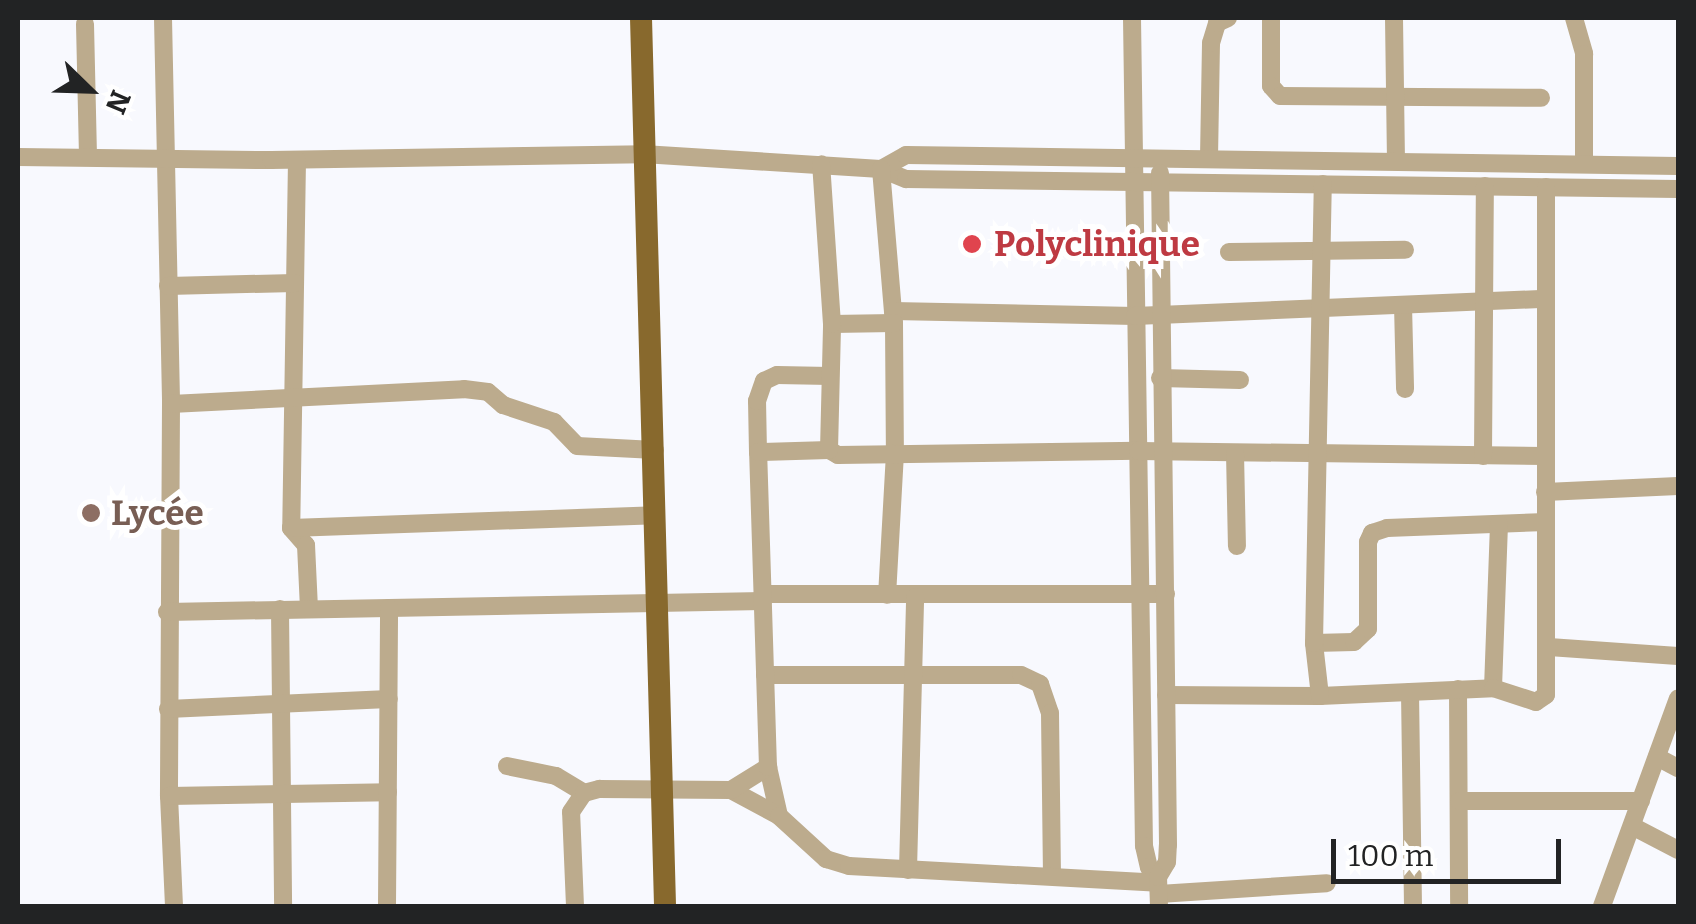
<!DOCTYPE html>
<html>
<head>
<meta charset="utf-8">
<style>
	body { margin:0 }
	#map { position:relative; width:1696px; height:924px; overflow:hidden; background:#f8f9fe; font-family:Bitter,serif }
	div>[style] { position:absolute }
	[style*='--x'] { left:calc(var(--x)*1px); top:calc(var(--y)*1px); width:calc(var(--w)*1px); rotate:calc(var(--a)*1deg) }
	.minor>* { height:18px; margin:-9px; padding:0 9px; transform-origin:9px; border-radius:9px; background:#bcab8d }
	.major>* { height:22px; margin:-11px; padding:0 11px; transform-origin:11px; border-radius:11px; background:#88692d }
	.dots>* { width:28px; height:28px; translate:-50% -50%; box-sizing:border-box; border:5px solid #fff; border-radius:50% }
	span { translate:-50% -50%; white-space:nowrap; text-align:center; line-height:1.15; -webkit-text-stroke:10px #fff; paint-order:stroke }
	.health-label { font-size:35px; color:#be3a42; font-weight:700 }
	.left { translate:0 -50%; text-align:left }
	.education-label { font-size:35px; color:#785e54; font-weight:700 }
	.frame { position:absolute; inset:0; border:20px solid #222324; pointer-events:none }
	.north { position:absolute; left:40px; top:40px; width:100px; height:100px; -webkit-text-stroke:8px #fff; paint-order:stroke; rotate:113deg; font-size:28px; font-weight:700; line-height:40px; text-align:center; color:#222324 }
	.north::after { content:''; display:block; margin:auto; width:35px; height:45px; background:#222324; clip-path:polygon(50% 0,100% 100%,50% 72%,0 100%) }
	.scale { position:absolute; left:1331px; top:839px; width:230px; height:45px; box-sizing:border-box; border:5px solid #222324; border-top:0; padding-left:12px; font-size:30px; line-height:35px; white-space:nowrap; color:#222324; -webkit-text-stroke:8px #fff; paint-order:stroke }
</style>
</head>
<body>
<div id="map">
	<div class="minor">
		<i style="--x:163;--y:18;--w:386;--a:88.8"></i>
		<i style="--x:171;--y:404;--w:392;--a:90.3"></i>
		<i style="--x:169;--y:796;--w:110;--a:87.4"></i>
		<i style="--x:1132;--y:18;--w:828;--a:89.17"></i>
		<i style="--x:1144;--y:846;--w:22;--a:77"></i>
		<i style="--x:1149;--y:867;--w:13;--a:48"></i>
		<i style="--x:1271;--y:18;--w:68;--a:90"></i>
		<i style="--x:1271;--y:86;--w:13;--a:48"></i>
		<i style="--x:1280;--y:96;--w:261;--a:0.4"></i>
		<i style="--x:1394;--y:18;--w:143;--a:89.2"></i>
		<i style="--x:1574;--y:18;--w:37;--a:74"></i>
		<i style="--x:1584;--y:54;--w:110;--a:90"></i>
		<i style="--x:85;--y:24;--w:133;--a:88.7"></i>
		<i style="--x:18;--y:157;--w:253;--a:0.7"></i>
		<i style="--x:271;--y:160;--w:372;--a:-0.9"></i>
		<i style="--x:643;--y:154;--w:238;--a:3.6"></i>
		<i style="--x:881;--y:169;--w:27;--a:22"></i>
		<i style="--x:906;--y:179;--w:772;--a:0.74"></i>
		<i style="--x:1209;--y:158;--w:115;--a:-89"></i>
		<i style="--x:1211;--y:43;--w:21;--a:-73"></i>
		<i style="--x:1217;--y:23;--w:12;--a:-24"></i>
		<i style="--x:297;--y:160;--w:368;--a:90.9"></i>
		<i style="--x:291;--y:528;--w:23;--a:49"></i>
		<i style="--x:306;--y:545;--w:64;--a:87.3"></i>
		<i style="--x:881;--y:169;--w:29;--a:-29"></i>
		<i style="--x:906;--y:155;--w:772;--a:0.82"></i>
		<i style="--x:881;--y:169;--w:155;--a:85.2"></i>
		<i style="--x:894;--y:323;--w:130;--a:89.6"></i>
		<i style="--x:895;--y:453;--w:142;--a:93.2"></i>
		<i style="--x:1229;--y:252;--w:176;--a:-0.7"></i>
		<i style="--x:168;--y:286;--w:127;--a:-1.4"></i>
		<i style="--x:1403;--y:305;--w:84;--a:88.6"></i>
		<i style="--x:893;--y:311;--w:242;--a:1.2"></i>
		<i style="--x:1135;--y:316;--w:411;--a:-2.4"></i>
		<i style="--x:832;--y:324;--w:62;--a:-0.9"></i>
		<i style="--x:1160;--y:378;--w:80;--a:1.4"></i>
		<i style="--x:171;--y:404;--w:293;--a:-2.9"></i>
		<i style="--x:464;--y:389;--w:24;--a:7"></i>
		<i style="--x:488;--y:392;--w:20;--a:41"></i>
		<i style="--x:503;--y:405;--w:54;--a:18.4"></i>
		<i style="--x:554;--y:422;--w:33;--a:46"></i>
		<i style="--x:577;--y:446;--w:78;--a:2.9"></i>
		<i style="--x:829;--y:450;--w:10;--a:29"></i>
		<i style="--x:838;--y:455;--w:300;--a:-0.8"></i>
		<i style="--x:1138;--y:451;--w:406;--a:0.7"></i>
		<i style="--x:758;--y:452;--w:51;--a:-91.1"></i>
		<i style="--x:757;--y:401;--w:21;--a:-71"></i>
		<i style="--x:764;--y:381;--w:14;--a:-25"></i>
		<i style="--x:777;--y:375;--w:53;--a:1.1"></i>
		<i style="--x:1235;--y:453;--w:93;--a:88.8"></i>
		<i style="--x:1483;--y:456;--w:270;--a:-89.6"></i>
		<i style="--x:1545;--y:492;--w:133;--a:-2.6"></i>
		<i style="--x:291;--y:528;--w:364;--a:-2"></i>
		<i style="--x:763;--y:594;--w:403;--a:0"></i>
		<i style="--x:280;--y:609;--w:297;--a:89.4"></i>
		<i style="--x:167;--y:612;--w:596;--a:-1.06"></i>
		<i style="--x:1314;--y:643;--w:40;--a:-1.4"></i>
		<i style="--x:1354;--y:642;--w:19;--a:-43"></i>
		<i style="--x:1368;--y:629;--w:87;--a:-90"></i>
		<i style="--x:1368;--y:542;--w:10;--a:-66"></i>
		<i style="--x:1372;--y:533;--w:16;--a:-18"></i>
		<i style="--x:1387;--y:528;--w:159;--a:-2.2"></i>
		<i style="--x:1549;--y:647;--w:129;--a:4"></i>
		<i style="--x:765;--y:675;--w:256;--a:0"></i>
		<i style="--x:1021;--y:675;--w:21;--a:25"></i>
		<i style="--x:1040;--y:684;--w:31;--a:71"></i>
		<i style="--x:1050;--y:713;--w:162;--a:89.3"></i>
		<i style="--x:1493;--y:688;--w:164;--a:-87.9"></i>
		<i style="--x:1458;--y:689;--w:217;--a:89.7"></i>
		<i style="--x:1410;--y:692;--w:214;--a:89.2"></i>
		<i style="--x:1166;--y:695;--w:154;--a:0.4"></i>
		<i style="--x:1320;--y:696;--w:173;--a:-2.6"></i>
		<i style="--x:1493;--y:688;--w:45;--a:18"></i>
		<i style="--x:1536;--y:702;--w:12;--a:-35"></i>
		<i style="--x:1546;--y:695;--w:508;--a:-90"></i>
		<i style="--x:1320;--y:696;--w:53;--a:-96.5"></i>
		<i style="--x:1314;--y:643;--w:459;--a:-88.9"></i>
		<i style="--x:168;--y:709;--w:221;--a:-2.6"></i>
		<i style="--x:1657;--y:757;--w:24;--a:28"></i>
		<i style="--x:507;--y:766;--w:50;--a:11.5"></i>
		<i style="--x:556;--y:776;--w:33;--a:31"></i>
		<i style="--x:768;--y:767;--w:50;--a:77.3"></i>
		<i style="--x:731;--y:790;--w:55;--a:28.4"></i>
		<i style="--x:779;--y:816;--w:64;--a:42.5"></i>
		<i style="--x:826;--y:859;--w:24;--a:17"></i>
		<i style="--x:849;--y:866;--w:309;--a:3.1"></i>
		<i style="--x:169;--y:796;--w:219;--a:-1"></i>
		<i style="--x:1459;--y:801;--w:182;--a:0"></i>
		<i style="--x:1632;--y:826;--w:52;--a:27.6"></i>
		<i style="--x:908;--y:870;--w:273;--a:-88.5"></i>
		<i style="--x:1159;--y:894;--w:168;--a:-3.7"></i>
		<i style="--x:387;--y:906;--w:298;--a:-89.6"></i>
		<i style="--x:575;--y:906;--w:94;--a:-92.4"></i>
		<i style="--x:571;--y:812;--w:23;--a:-56"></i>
		<i style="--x:584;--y:793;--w:16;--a:-15"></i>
		<i style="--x:599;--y:789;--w:132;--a:0.4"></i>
		<i style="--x:731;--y:790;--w:44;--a:-31.9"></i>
		<i style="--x:768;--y:767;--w:315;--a:-91.8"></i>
		<i style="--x:758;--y:452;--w:71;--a:-1.6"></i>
		<i style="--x:829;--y:450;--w:126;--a:-88.6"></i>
		<i style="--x:832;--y:324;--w:160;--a:-93.9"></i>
		<i style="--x:1159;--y:906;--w:29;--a:-92"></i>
		<i style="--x:1158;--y:877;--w:17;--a:-59"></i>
		<i style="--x:1167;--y:862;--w:17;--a:-87"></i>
		<i style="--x:1168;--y:845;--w:672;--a:-90.68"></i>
		<i style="--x:1602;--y:906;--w:221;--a:-69.9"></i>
	</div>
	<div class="major">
		<i style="--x:641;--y:18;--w:888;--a:88.45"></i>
	</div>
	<div class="dots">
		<i style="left:972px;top:244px;background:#e0444e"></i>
		<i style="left:91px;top:513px;background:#8d6e63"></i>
	</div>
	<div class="health-label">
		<span class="left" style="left:994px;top:244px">Polyclinique</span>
	</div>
	<div class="education-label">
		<span class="left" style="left:111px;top:513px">Lycée</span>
	</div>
	<div class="frame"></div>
	<div class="north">N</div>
	<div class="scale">100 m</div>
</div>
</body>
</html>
